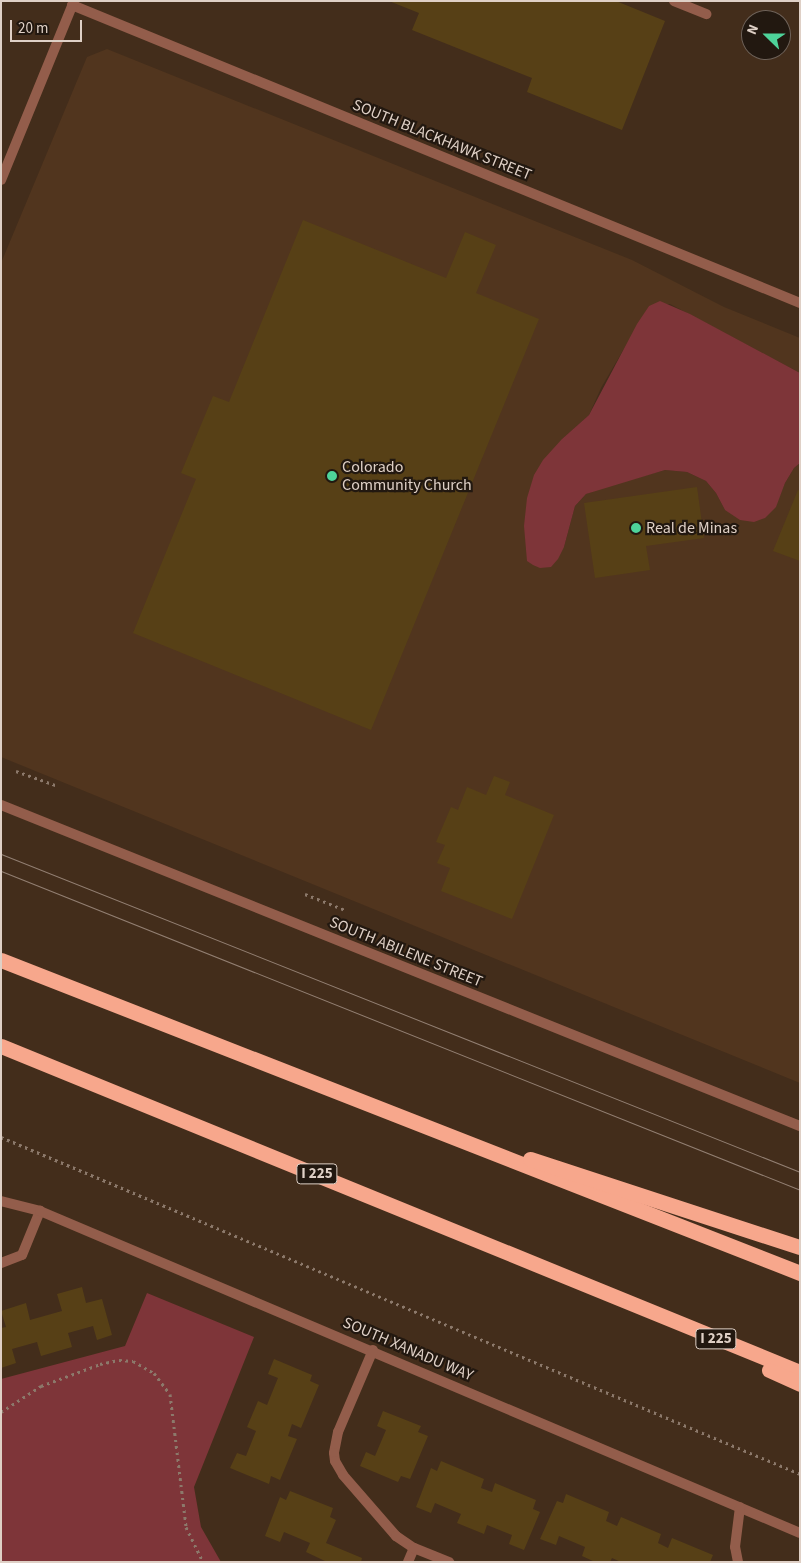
<!DOCTYPE html>
<html>
<head>
<meta charset="utf-8">
<style>
	body { margin:0 }
	#map { position:relative; width:801px; height:1563px; overflow:hidden; background:#432d1b; font-family:"Source Sans 3",sans-serif }
	div>[style] { position:absolute }
	[style*='--x'] { left:calc(var(--x)*1px); top:calc(var(--y)*1px); width:calc(var(--w)*1px); rotate:calc(var(--a)*1deg) }
	.built>* { inset:0; background:#51351e }
	.green>* { inset:0; background:#7e3539 }
	.building>* { inset:0; background:#574016 }
	.path>* { height:3px; margin-top:-1.5px; transform-origin:0; background:repeating-linear-gradient(90deg,#8c796b 0 2.5px,transparent 0 6.5px) }
	.service>* { height:10px; margin:-5px; padding:0 5px; transform-origin:5px; border-radius:5px; background:#935d4b }
	.minor>* { height:10px; margin:-5px; padding:0 5px; transform-origin:5px; border-radius:5px; background:#935d4b }
	.tertiary>* { height:10px; margin:-5px; padding:0 5px; transform-origin:5px; border-radius:5px; background:#935d4b }
	.motorway>* { height:15px; margin:-7.5px; padding:0 7.5px; transform-origin:7.5px; border-radius:7.5px; background:#f7a78c }
	.tram>* { height:1px; margin:-0.5px; padding:0 0.5px; transform-origin:0.5px; border-radius:0.5px; background:#927f72 }
	.dots>* { width:14px; height:14px; translate:-50% -50%; box-sizing:border-box; border:2px solid #221810; border-radius:50% }
	span { translate:-50% -50%; white-space:nowrap; text-align:center; line-height:1.15; -webkit-text-stroke:4.5px #221810; paint-order:stroke }
	.shield-label span { padding:1px 4px; background:#221810; border:1px solid; border-radius:4px; -webkit-text-stroke-width:0 }
	.shield-label { font-size:15px; color:#dfd0c6; font-weight:700 }
	.street-label { font-size:16px; color:#dfd0c6 }
	.poi-label { font-size:16px; color:#dfd0c6 }
	.left { translate:0 -50%; text-align:left }
	.frame { position:absolute; inset:0; border:2px solid #dfd0c6; pointer-events:none }
	.north { position:absolute; left:741px; top:10px; width:50px; height:50px; box-sizing:border-box; background:#221810; border:1px solid #6e6259; border-radius:50%; rotate:292deg; font-size:14px; font-weight:700; line-height:20px; text-align:center; color:#dfd0c6 }
	.north::after { content:''; display:block; margin:auto; width:18px; height:22px; background:#4ed39a; clip-path:polygon(50% 0,100% 100%,50% 72%,0 100%) }
	.scale { position:absolute; left:10px; top:20px; width:72px; height:22px; box-sizing:border-box; border:2px solid #dfd0c6; border-top:0; padding-left:6px; font-size:15px; line-height:18px; white-space:nowrap; color:#dfd0c6; -webkit-text-stroke:4px #221810; paint-order:stroke }
</style>
</head>
<body>
<div id="map">
	<div class="built">
		<i style="clip-path:polygon(107px 49px,632px 260px,724px 307px,800px 338px,800px 373px,670px 304px,649px 306px,601px 388px,589px 415px,562px 439px,564px 547px,575px 506px,586px 494px,605px 487px,665px 470px,687px 472px,706px 481px,716px 493px,725px 510px,775px 507px,785px 483px,794px 468px,800px 463px,800px 1083px,1px 757px,1px 263px,87px 57px)"></i>
	</div>
	<div class="green">
		<i style="clip-path:polygon(660px 301px,690px 314px,800px 373px,800px 463px,794px 468px,785px 483px,776px 507px,765px 518px,754px 522px,740px 520px,725px 510px,716px 493px,706px 481px,687px 472px,665px 470px,586px 494px,575px 506px,564px 547px,558px 559px,551px 567px,540px 568px,533px 565px,527px 561px,524px 526px,527px 498px,534px 475px,543px 460px,562px 439px,589px 415px,637px 324px,649px 306px)"></i>
		<i style="clip-path:polygon(147px 1293px,254px 1337px,194px 1487px,201px 1527px,221px 1562px,1px 1562px,1px 1379px,125px 1346px)"></i>
	</div>
	<div class="building">
		<i style="clip-path:polygon(389px 1px,616px 1px,665px 21px,622px 130px,527px 92px,532px 78px,412px 30px,419px 13px)"></i>
		<i style="clip-path:polygon(303px 220px,446px 278px,465px 232px,496px 245px,476px 293px,539px 319px,371px 730px,133px 633px,196px 479px,181px 473px,213px 396px,229px 402px)"></i>
		<i style="clip-path:polygon(697px 487px,704px 538px,646px 546px,650px 570px,595px 578px,584px 503px)"></i>
		<i style="clip-path:polygon(798px 490px,800px 491px,800px 561px,773px 551px)"></i>
		<i style="clip-path:polygon(494px 776px,510px 782px,505px 795px,554px 815px,512px 919px,441px 891px,450px 868px,437px 863px,445px 845px,436px 842px,451px 807px,458px 810px,467px 787px,486px 795px)"></i>
		<i style="clip-path:polygon(82px 1287px,86px 1303px,102px 1299px,112px 1335px,97px 1340px,93px 1326px,68px 1333px,72px 1347px,41px 1356px,37px 1342px,12px 1349px,16px 1363px,1px 1368px,1px 1328px,6px 1327px,1px 1311px,26px 1303px,30px 1320px,62px 1311px,57px 1294px)"></i>
		<i style="clip-path:polygon(274px 1359px,312px 1375px,310px 1381px,319px 1385px,301px 1428px,292px 1424px,288px 1436px,297px 1439px,280px 1480px,271px 1476px,269px 1484px,230px 1468px,237px 1453px,246px 1456px,256px 1431px,247px 1427px,258px 1401px,267px 1405px,278px 1378px,268px 1374px)"></i>
		<i style="clip-path:polygon(383px 1411px,421px 1426px,418px 1432px,428px 1436px,410px 1479px,401px 1476px,398px 1482px,360px 1466px,366px 1452px,375px 1456px,386px 1430px,377px 1426px)"></i>
		<i style="clip-path:polygon(441px 1461px,484px 1479px,481px 1488px,492px 1492px,495px 1483px,536px 1500px,533px 1509px,540px 1512px,524px 1550px,509px 1544px,512px 1535px,487px 1525px,484px 1534px,457px 1523px,461px 1514px,435px 1503px,431px 1513px,416px 1507px,431px 1468px,437px 1471px)"></i>
		<i style="clip-path:polygon(290px 1491px,333px 1508px,330px 1517px,336px 1520px,326px 1543px,362px 1558px,361px 1562px,327px 1562px,306px 1552px,310px 1543px,284px 1532px,280px 1542px,265px 1536px,280px 1497px,286px 1500px)"></i>
		<i style="clip-path:polygon(566px 1494px,609px 1512px,606px 1521px,617px 1526px,621px 1517px,661px 1534px,658px 1543px,668px 1548px,672px 1538px,713px 1555px,710px 1562px,621px 1562px,612px 1558px,610px 1562px,595px 1562px,582px 1556px,585px 1547px,559px 1536px,556px 1545px,540px 1539px,557px 1501px,563px 1503px)"></i>
	</div>
	<div class="path">
		<i style="--x:16;--y:771;--w:45;--a:19.7"></i>
		<i style="--x:305;--y:894;--w:43;--a:21.8"></i>
		<i style="--x:1;--y:1137;--w:867;--a:22.87"></i>
		<i style="--x:1;--y:1412;--w:48;--a:-33"></i>
		<i style="--x:41;--y:1386;--w:63;--a:-20.4"></i>
		<i style="--x:100;--y:1364;--w:19;--a:-12"></i>
		<i style="--x:119;--y:1360;--w:14;--a:4"></i>
		<i style="--x:133;--y:1361;--w:24;--a:30"></i>
		<i style="--x:154;--y:1373;--w:26;--a:53"></i>
		<i style="--x:170;--y:1394;--w:134;--a:83.1"></i>
		<i style="--x:186;--y:1527;--w:39;--a:64"></i>
	</div>
	<div class="service">
		<i style="--x:674;--y:1;--w:35;--a:22"></i>
		<i style="--x:1;--y:1263;--w:22;--a:-21"></i>
		<i style="--x:22;--y:1255;--w:48;--a:-67.8"></i>
		<i style="--x:408;--y:1562;--w:15;--a:-67"></i>
	</div>
	<div class="minor">
		<i style="--x:1;--y:1201;--w:40;--a:14.4"></i>
		<i style="--x:40;--y:1211;--w:825;--a:22.96"></i>
		<i style="--x:373;--y:1350;--w:89;--a:113.1"></i>
		<i style="--x:338;--y:1432;--w:21;--a:101"></i>
		<i style="--x:334;--y:1453;--w:8;--a:83"></i>
		<i style="--x:335;--y:1461;--w:16;--a:60"></i>
		<i style="--x:343;--y:1475;--w:81;--a:49"></i>
		<i style="--x:396;--y:1536;--w:22;--a:34"></i>
		<i style="--x:414;--y:1548;--w:38;--a:22"></i>
		<i style="--x:738;--y:1562;--w:15;--a:-101"></i>
		<i style="--x:735;--y:1547;--w:40;--a:-82.9"></i>
	</div>
	<div class="tertiary">
		<i style="--x:72;--y:5;--w:787;--a:22.26"></i>
		<i style="--x:1;--y:180;--w:193;--a:-67.8"></i>
		<i style="--x:1;--y:805;--w:861;--a:21.89"></i>
	</div>
	<div class="motorway">
		<i style="--x:1;--y:960;--w:858;--a:21.39"></i>
		<i style="--x:1;--y:1046;--w:863;--a:22.2"></i>
		<i style="--x:530;--y:1159;--w:284;--a:18.1"></i>
		<i style="--x:769;--y:1370;--w:34;--a:24"></i>
	</div>
	<div class="tram">
		<i style="--x:1;--y:854;--w:860;--a:21.7"></i>
		<i style="--x:1;--y:871;--w:860;--a:21.76"></i>
	</div>
	<div class="dots">
		<i style="left:332px;top:476px;background:#4ed39a"></i>
		<i style="left:636px;top:528px;background:#4ed39a"></i>
	</div>
	<div class="shield-label">
		<span style="left:317px;top:1174px">I 225</span>
		<span style="left:716px;top:1339px">I 225</span>
	</div>
	<div class="street-label">
		<span style="left:442px;top:140px;rotate:22deg">SOUTH BLACKHAWK STREET</span>
		<span style="left:406px;top:952px;rotate:22deg">SOUTH ABILENE STREET</span>
		<span style="left:408px;top:1349px;rotate:23deg">SOUTH XANADU WAY</span>
	</div>
	<div class="poi-label">
		<span class="left" style="left:342px;top:476px">Colorado<br>Community Church</span>
		<span class="left" style="left:646px;top:528px">Real de Minas</span>
	</div>
	<div class="frame"></div>
	<div class="north">N</div>
	<div class="scale">20 m</div>
</div>
</body>
</html>
